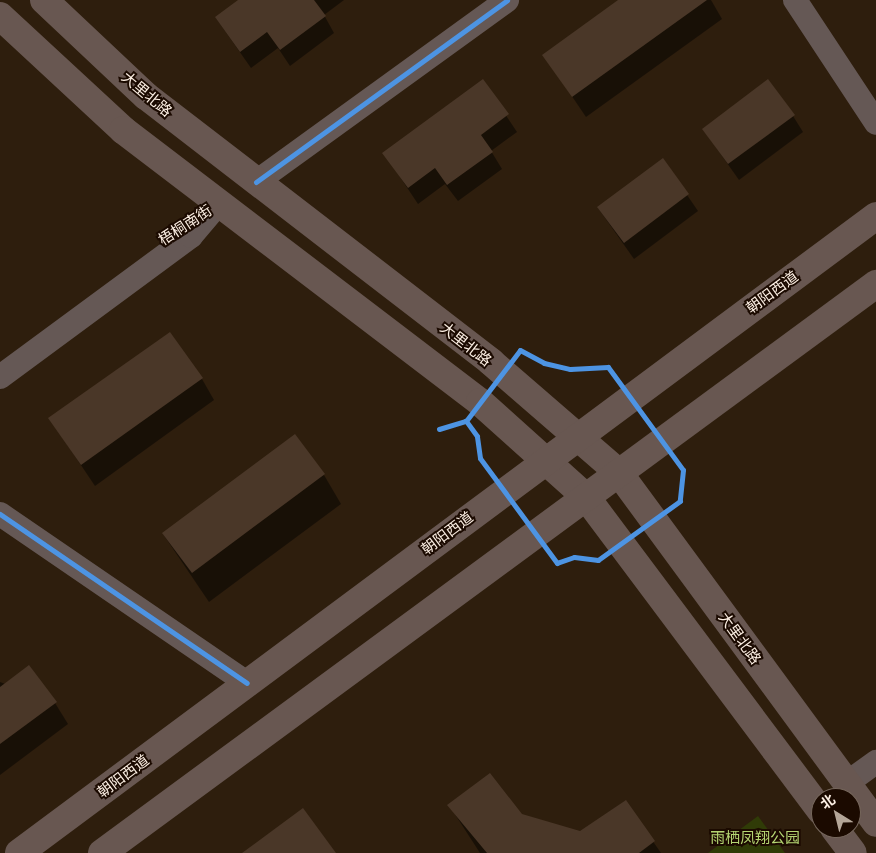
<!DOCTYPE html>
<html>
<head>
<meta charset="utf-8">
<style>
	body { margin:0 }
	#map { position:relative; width:876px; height:853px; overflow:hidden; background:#2e1e0d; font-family:"Space Grotesk","Noto Sans SC",sans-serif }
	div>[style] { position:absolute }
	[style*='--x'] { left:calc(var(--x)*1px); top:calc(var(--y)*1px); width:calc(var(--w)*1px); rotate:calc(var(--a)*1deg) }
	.green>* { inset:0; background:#303b07 }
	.shadow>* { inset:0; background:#0007 }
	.building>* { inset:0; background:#4a3728 }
	.minor>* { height:24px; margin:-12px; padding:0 12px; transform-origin:12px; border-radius:12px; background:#655855 }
	.major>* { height:28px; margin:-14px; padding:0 14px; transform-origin:14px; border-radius:14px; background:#685751 }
	.cycleway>* { height:5px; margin:-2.5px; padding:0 2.5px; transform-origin:2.5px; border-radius:2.5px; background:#4d94e3 }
	span { translate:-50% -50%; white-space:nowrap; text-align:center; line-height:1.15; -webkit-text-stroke:4px #1b0a00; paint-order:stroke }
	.street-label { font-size:15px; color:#fcefe3 }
	.park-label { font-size:15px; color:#b5d672 }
	.north { position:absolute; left:811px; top:788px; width:50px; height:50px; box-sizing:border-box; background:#1b0a00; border:1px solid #75665b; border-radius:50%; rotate:324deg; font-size:14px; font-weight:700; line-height:20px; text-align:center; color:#fcefe3 }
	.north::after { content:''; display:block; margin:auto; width:18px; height:22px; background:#b4a698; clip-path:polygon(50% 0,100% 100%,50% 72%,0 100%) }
</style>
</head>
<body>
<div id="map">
	<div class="green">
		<i style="clip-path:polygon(758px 816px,785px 853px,708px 853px)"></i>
	</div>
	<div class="shadow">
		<i style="clip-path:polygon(241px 0,344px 0,324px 15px,334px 33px,290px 66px,278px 48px,251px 68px,216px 18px)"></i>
		<i style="clip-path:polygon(620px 0,711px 0,722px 19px,586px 117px,544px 55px)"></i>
		<i style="clip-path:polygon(483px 81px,517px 132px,491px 151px,502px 169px,458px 201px,445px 184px,418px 204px,384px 153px)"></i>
		<i style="clip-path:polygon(793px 116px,803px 132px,739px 180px,703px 129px)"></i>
		<i style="clip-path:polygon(663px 160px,698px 211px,634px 259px,598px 208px)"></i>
		<i style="clip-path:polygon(202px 379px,214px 400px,95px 486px,50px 419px)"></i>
		<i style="clip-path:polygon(324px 475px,341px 504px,209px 602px,163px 534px)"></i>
		<i style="clip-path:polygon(0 682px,55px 703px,68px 724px,0 775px)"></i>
		<i style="clip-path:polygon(625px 801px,661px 853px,480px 853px,449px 805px,521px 815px,580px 832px)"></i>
	</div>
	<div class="building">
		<i style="clip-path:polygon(238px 0,314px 0,326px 16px,280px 50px,267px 32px,240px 52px,215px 17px)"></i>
		<i style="clip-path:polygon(618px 0,707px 0,572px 97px,542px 55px)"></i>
		<i style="clip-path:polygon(483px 79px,509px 114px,481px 135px,493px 152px,447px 185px,435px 168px,408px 188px,382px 153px)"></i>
		<i style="clip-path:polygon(768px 79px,795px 115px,728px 164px,702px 129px)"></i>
		<i style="clip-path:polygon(663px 158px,689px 194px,624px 243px,597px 207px)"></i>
		<i style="clip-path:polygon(170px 332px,203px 378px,81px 465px,48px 418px)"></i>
		<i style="clip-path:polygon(295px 434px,325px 474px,192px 573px,162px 533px)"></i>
		<i style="clip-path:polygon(29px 665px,57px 702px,0 744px,0 687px)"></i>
		<i style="clip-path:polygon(490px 773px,522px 814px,580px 831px,626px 800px,655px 841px,639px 853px,487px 853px,447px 805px)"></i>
		<i style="clip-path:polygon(303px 808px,336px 853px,242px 853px)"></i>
	</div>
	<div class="minor">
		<i style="--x:795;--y:0;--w:147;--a:56.6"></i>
		<i style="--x:256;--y:182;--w:310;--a:-35.9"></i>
		<i style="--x:0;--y:377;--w:237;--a:-36.4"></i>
		<i style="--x:191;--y:236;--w:42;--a:-49.8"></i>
		<i style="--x:0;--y:514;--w:299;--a:34.4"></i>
		<i style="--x:847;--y:783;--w:36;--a:-36"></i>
	</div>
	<div class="major">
		<i style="--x:44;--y:0;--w:140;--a:43.3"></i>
		<i style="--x:146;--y:96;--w:436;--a:37.6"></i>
		<i style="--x:491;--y:362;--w:169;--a:40.9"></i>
		<i style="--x:619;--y:473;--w:434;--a:53.7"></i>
		<i style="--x:0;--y:16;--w:168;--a:42.8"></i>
		<i style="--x:123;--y:130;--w:449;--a:37.3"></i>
		<i style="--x:480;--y:402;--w:142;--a:41.9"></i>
		<i style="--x:586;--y:497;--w:392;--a:53.2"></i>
		<i style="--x:834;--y:828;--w:31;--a:53"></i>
		<i style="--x:19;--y:853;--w:1068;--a:-36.62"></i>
		<i style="--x:102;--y:853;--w:961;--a:-36.32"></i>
	</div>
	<div class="cycleway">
		<i style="--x:256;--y:182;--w:310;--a:-35.9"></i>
		<i style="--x:439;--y:429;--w:28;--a:-17"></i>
		<i style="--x:466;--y:421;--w:89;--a:-52.7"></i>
		<i style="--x:520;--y:350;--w:27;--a:28"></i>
		<i style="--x:544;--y:363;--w:27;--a:13"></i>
		<i style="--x:570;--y:369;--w:38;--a:-3"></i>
		<i style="--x:608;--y:367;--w:127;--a:53.9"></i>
		<i style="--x:683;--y:470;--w:31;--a:96"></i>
		<i style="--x:680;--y:501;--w:101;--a:144.3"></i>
		<i style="--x:598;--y:560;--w:24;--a:-173"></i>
		<i style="--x:574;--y:557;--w:18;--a:161"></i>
		<i style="--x:557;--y:563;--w:130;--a:-126.3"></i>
		<i style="--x:480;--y:458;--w:22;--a:-98"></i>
		<i style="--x:477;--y:436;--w:19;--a:-126"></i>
		<i style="--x:0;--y:514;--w:299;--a:34.4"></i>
	</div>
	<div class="street-label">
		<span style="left:147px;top:94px;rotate:40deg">大里北路</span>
		<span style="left:185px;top:225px;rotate:-33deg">梧桐南街</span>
		<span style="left:772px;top:292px;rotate:-36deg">朝阳西道</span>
		<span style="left:466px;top:344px;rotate:38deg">大里北路</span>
		<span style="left:447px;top:533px;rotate:-37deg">朝阳西道</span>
		<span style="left:740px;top:638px;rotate:54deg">大里北路</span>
		<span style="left:123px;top:776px;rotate:-37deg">朝阳西道</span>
	</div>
	<div class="park-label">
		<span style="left:755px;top:838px">雨栖凤翔公园</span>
	</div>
	<div class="north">北</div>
</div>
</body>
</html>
